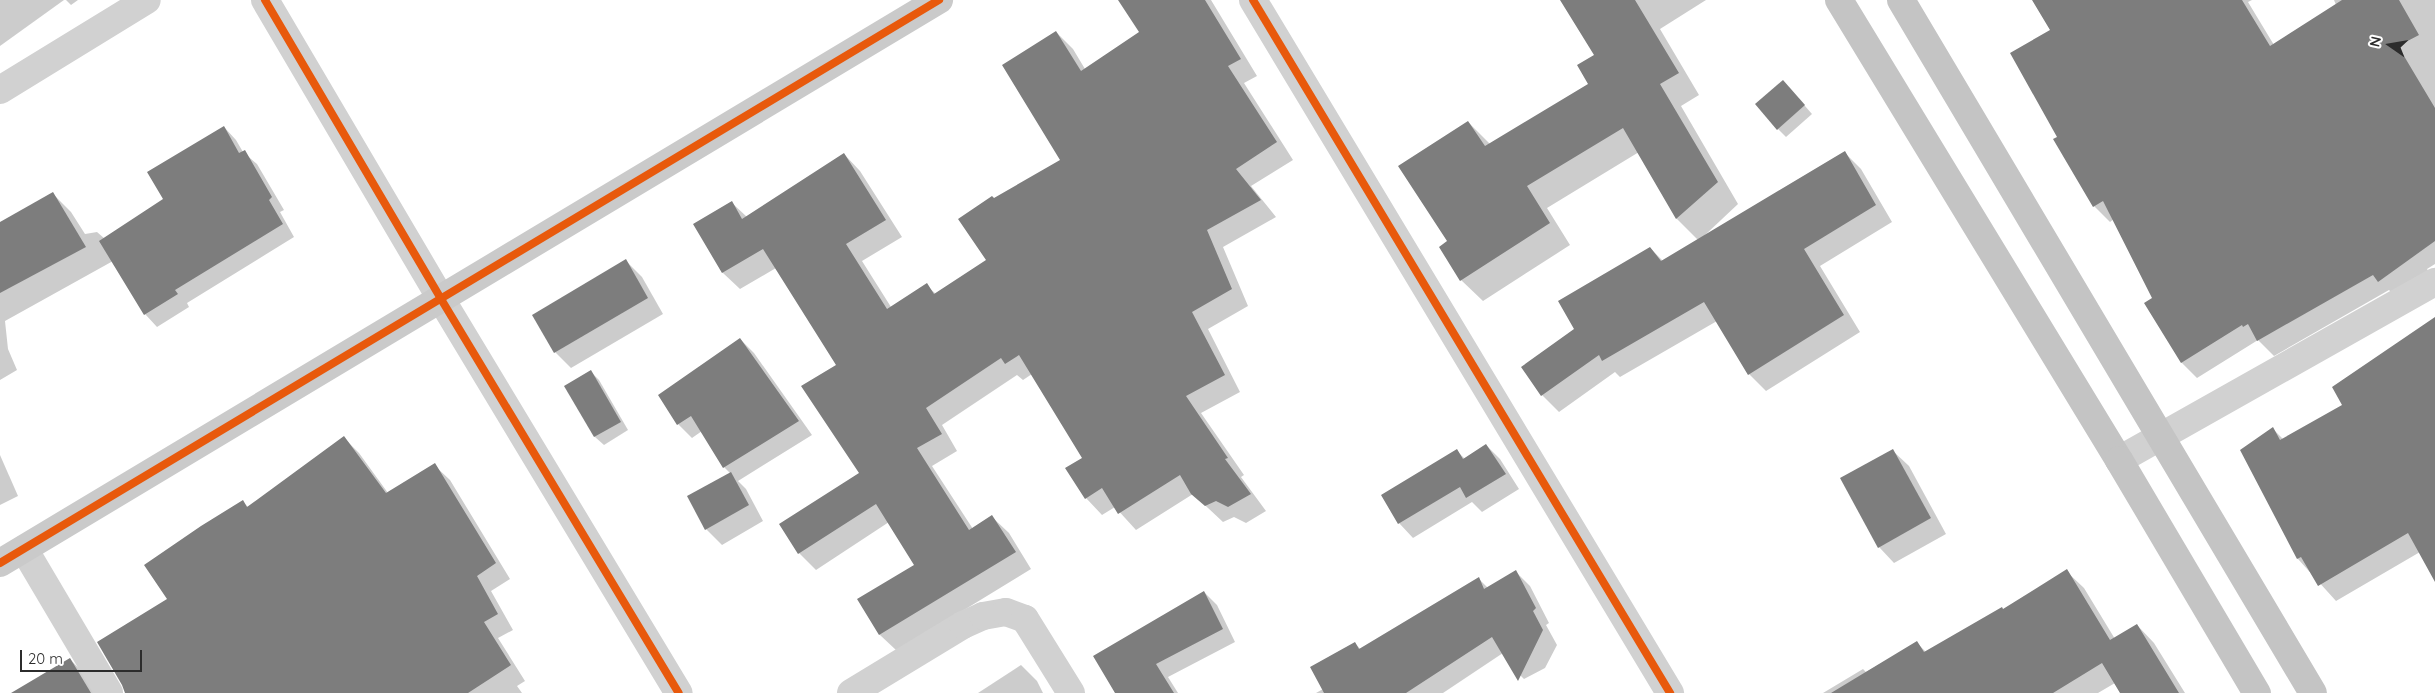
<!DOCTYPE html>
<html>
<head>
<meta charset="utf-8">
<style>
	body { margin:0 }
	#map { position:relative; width:2435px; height:693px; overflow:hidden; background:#fff; font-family:Quicksand,sans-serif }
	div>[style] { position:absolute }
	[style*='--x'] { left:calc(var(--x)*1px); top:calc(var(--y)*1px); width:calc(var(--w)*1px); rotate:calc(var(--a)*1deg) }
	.shadow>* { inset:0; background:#0003 }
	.building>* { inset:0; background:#7d7d7d }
	.street>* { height:28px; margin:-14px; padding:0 14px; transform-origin:14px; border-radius:14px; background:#d1d1d1 }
	.secondary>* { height:28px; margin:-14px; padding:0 14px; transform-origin:14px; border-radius:14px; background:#cacaca }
	.primary>* { height:28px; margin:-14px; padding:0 14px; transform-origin:14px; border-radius:14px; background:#c4c4c4 }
	.cycleway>* { height:8px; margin:-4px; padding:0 4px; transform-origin:4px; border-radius:4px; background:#e8590c }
	span { translate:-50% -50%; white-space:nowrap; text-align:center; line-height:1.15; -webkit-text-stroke:5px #fff; paint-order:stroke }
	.north { position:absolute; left:2365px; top:20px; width:50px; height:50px; -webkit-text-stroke:4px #fff; paint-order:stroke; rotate:283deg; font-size:14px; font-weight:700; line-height:20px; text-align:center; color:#2c2c2c }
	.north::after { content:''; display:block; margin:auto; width:18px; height:22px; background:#2c2c2c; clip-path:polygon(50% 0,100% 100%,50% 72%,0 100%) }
	.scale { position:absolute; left:20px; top:650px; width:122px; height:22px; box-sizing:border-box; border:2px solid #2c2c2c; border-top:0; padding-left:6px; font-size:15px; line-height:18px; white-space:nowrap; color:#2c2c2c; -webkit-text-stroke:4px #fff; paint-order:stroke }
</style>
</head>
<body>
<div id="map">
	<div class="shadow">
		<i style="clip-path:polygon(0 0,64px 0,0 46px)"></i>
		<i style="clip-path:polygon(66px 0,78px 0,71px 5px)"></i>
		<i style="clip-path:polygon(1125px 0,1211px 0,1257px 76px,1244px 83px,1293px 160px,1251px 186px,1276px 217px,1223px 247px,1248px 306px,1208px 329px,1240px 392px,1201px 413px,1244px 475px,1241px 477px,1266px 511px,1246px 523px,1234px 517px,1223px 522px,1193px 494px,1136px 530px,1115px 507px,1102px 515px,1086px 498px,1083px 458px,1032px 374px,1023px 380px,1017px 375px,942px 425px,957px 451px,932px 466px,973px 529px,992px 517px,1009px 533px,1031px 569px,897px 651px,880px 635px,859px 599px,916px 565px,889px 522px,816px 570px,799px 553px,781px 524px,860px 473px,837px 365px,776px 268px,740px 289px,723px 273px,695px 224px,731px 202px,747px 217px,844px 154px,860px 171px,902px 237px,862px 261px,891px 307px,926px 285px,936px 294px,987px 261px,994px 200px,1062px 160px,1056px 32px,1073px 49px,1085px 69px,1140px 33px)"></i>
		<i style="clip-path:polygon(1561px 0,1706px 0,1660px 29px,1699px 95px,1681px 106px,1738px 204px,1704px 236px,1844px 152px,1861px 169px,1892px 222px,1820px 266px,1860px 332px,1766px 391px,1749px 374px,1717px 321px,1620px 377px,1615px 372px,1559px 412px,1542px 395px,1576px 330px,1650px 248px,1663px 261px,1698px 240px,1677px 219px,1639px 152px,1547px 208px,1570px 245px,1483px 301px,1461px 280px,1440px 247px,1448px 242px,1468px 122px,1490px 144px,1589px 84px,1595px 55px)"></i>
		<i style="clip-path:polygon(2033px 0,2252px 0,2248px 2px,2274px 45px,2336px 5px,2334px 0,2435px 0,2435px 264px,2427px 269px,2429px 272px,2395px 296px,2389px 290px,2274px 356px,2258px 340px,2197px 378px,2182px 363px,2154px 299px,2114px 219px,2110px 222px,2094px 206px,2059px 137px,2052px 30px)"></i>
		<i style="clip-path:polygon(1791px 90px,1812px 114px,1786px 137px,1778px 129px)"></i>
		<i style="clip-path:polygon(224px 127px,236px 140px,243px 152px,257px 164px,284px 210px,280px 212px,294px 237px,187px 303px,189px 307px,157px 327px,145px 314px,113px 261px,5px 321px,8px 349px,17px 370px,0 380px,0 224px,52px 193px,71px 212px,85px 234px,97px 232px,105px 239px,165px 199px)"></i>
		<i style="clip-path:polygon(626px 261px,642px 277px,663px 314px,571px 368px,555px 352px)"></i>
		<i style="clip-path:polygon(2435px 319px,2435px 580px,2420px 552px,2336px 601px,2298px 559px,2242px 450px,2273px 429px,2284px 440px,2344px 406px)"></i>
		<i style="clip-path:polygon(740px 339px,754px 353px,812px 435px,738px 481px,746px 489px,763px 521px,722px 545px,706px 529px,730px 473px,724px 467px,702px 431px,692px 438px,678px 424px)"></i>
		<i style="clip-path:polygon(590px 371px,599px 380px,628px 430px,604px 445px,595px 437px,566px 386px)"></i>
		<i style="clip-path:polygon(344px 438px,359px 453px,388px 493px,434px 465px,450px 480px,510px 579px,491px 591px,513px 630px,498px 638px,525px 681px,517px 686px,522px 693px,126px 693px,169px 600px,243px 502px,248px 507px)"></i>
		<i style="clip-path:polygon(1486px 445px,1500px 459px,1519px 489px,1482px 512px,1472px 502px,1413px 538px,1399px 523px,1383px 496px,1457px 451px,1465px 459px)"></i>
		<i style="clip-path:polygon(1893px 451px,1909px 466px,1946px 534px,1894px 563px,1879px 547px)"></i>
		<i style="clip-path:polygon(0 455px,18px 496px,0 505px)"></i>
		<i style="clip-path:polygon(2066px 571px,2084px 588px,2115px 639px,2137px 625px,2154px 643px,2185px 693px,2121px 693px,2115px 683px,2098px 693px,1823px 693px,1863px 669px,1866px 672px,1917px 643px,1926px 652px,2003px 610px)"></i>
		<i style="clip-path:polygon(1516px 572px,1530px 586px,1549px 623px,1546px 625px,1557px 645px,1545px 668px,1524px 679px,1510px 665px,1503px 653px,1443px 693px,1316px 693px,1323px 689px,1355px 643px,1361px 650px,1479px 579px,1488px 588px)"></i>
		<i style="clip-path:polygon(1204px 592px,1217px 605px,1235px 642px,1168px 677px,1178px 693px,1116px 693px)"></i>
		<i style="clip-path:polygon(70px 659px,85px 675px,96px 693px,45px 693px)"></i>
		<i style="clip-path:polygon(1021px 665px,1037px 681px,1043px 693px,978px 693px)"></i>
	</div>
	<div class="building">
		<i style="clip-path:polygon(1118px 0,1205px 0,1241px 59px,1228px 66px,1277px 142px,1236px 169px,1261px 200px,1207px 230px,1232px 289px,1192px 312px,1225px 375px,1186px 396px,1228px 458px,1225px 459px,1251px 494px,1228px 507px,1216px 501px,1205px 506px,1191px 494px,1180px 475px,1118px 514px,1102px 488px,1085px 499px,1065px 468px,1082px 458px,1019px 355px,1005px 364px,1001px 358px,926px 408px,942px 434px,917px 448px,969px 530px,992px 515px,1016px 552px,879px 635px,857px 599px,914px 565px,876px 504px,798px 554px,779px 524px,859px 473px,801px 386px,836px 365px,763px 249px,722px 273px,693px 224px,732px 201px,742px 219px,844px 153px,886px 220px,846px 244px,887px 309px,927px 283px,934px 294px,986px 260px,958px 219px,992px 196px,994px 198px,1060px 160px,1002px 65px,1056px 31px,1081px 71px,1139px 32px)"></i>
		<i style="clip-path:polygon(1560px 0,1635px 0,1679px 73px,1660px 84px,1718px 182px,1676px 219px,1623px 128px,1527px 186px,1550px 223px,1460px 281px,1439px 247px,1447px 241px,1398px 166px,1468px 121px,1485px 146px,1588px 84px,1577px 65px,1594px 55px)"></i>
		<i style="clip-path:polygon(2032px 0,2242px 0,2270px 46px,2342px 0,2399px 0,2419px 35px,2398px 46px,2435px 108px,2435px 241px,2378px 282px,2373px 275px,2257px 341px,2248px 324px,2243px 327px,2242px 325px,2181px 363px,2144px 303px,2152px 298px,2103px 201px,2093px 207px,2053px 139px,2057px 137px,2010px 53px,2050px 30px)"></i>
		<i style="clip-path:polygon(1783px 80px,1805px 105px,1777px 130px,1755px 104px)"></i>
		<i style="clip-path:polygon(224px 126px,239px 153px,245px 150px,272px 197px,269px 200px,283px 224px,175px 290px,178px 294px,144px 315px,99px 241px,163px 199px,147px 172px)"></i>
		<i style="clip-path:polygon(1845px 151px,1876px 205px,1804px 249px,1844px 315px,1748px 375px,1704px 302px,1602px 361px,1599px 355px,1541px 396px,1521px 367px,1574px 329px,1558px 301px,1650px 247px,1661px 261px)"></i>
		<i style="clip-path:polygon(53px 192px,86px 247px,0 293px,0 222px)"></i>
		<i style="clip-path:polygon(626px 259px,648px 298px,554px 353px,532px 315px)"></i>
		<i style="clip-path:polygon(2435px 317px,2435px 582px,2408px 533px,2318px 586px,2301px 557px,2297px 559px,2240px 450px,2273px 427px,2280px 440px,2342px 405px,2332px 387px)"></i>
		<i style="clip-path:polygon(740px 338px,799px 421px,723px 468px,691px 416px,677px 425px,658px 395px)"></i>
		<i style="clip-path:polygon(591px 370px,621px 422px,594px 437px,564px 386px)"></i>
		<i style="clip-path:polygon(344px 436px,386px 493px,435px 463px,496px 563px,477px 576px,498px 614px,484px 622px,511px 665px,468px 693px,125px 693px,122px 685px,97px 642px,167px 599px,144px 565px,201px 526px,243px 500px,247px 507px)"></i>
		<i style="clip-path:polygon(1486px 444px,1506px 474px,1466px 498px,1460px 487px,1398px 524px,1381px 495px,1457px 449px,1463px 459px)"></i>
		<i style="clip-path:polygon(1893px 449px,1931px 518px,1878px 548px,1840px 478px)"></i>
		<i style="clip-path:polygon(731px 472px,749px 505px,705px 530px,687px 496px)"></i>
		<i style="clip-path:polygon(2067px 569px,2110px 640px,2137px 624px,2179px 693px,2120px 693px,2102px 663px,2053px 693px,1831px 693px,1917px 641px,1924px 652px,2002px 607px,2003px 609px)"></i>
		<i style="clip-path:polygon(1516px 570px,1536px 608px,1533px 611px,1543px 630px,1518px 681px,1492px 637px,1406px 693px,1324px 693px,1310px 667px,1355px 642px,1359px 649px,1479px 577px,1484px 589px)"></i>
		<i style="clip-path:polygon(1204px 591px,1223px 629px,1156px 664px,1174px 693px,1115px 693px,1093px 656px)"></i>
		<i style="clip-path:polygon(70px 658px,91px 693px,11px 693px)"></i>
	</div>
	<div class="street">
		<i style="--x:265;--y:0;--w:347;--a:59.5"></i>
		<i style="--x:441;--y:299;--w:460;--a:58.9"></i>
		<i style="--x:1253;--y:0;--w:809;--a:58.96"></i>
		<i style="--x:0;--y:90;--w:172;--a:-31.5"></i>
		<i style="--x:2119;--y:460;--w:363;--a:-29.4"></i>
		<i style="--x:24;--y:549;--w:167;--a:59.4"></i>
		<i style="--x:851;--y:693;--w:131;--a:-31.3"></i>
		<i style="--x:963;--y:625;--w:22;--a:-24"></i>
		<i style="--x:983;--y:616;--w:23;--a:-10"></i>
		<i style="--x:1006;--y:612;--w:20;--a:20"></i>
		<i style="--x:1025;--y:619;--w:87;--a:58.1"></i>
	</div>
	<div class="secondary">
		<i style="--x:0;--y:563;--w:1095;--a:-30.95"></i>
	</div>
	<div class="primary">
		<i style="--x:1839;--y:0;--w:539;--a:58.67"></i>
		<i style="--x:2119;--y:460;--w:271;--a:59.4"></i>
		<i style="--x:1901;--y:0;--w:806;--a:59.27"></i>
	</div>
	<div class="cycleway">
		<i style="--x:265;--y:0;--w:347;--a:59.5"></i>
		<i style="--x:441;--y:299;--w:460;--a:58.9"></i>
		<i style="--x:1253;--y:0;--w:809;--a:58.96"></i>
		<i style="--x:0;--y:563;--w:1095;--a:-30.95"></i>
	</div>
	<div class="north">N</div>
	<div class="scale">20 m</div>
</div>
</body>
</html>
